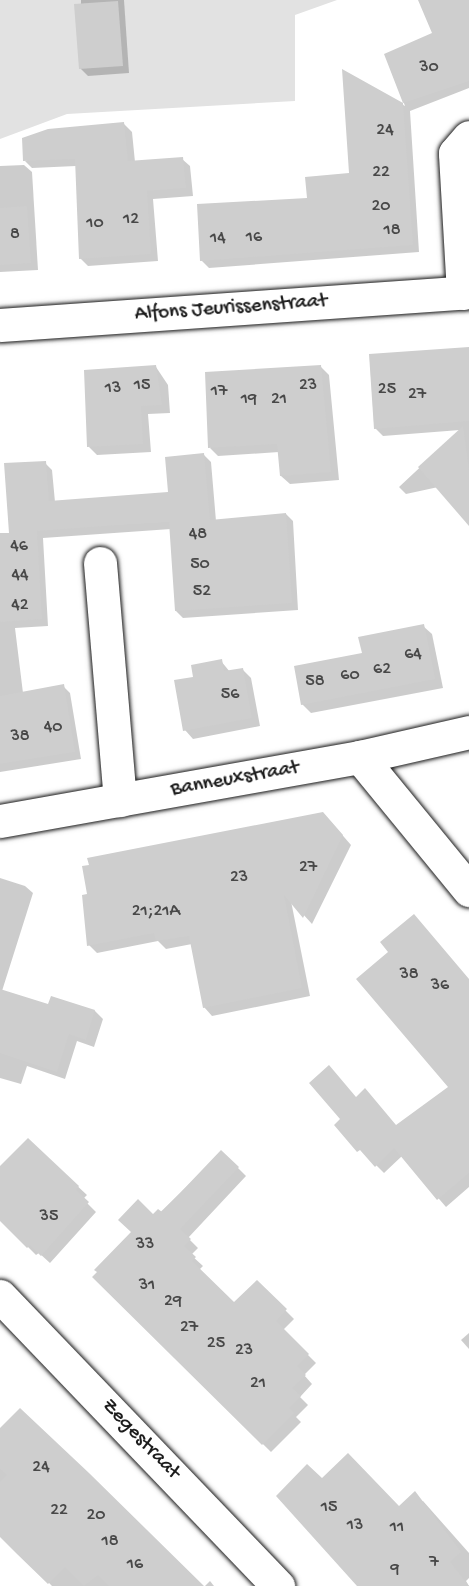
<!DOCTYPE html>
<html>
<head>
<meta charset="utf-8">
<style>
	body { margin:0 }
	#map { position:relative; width:469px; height:1586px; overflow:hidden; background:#fff; font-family:"Gochi Hand",sans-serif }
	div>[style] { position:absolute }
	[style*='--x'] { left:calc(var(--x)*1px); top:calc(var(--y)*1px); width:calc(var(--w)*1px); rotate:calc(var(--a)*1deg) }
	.green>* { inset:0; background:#e2e2e2 }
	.shadow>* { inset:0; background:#0003 }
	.building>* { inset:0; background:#cecece }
	.roads { filter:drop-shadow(0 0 2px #1c1c1c) drop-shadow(0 0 2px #1c1c1c) }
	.minor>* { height:33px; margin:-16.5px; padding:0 16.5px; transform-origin:16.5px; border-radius:16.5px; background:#fff }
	span { translate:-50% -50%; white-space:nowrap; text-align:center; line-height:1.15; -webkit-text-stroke:4.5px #fff; paint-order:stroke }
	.number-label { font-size:18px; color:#484848 }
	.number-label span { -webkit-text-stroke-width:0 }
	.street-label { font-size:21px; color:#1c1c1c }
</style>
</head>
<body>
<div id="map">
	<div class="green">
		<i style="clip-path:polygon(0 0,337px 0,295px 15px,295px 101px,67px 114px,0 139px)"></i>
	</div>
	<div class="shadow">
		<i style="clip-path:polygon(81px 0,124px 0,129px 73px,88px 76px,80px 68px)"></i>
		<i style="clip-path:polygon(419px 0,469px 0,469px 88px,410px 111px,419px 252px,209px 268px,201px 260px,350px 174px,344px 71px,405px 106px,386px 55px,434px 33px)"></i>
		<i style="clip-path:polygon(124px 124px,132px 132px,135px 162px,182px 159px,190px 166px,193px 196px,153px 199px,158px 261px,88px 266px,80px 258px,76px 166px,32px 168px,25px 161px)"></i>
		<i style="clip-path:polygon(24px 165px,32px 172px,38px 270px,0 272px,0 166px)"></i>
		<i style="clip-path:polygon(469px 349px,469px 524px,443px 486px,406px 494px,399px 487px,460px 430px,383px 436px,375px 428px)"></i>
		<i style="clip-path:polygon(156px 367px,168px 385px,170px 413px,148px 414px,151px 452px,97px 455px,89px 447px)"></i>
		<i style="clip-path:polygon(321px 367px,329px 375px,339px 480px,290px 484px,281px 476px,279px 452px,218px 456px,210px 448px)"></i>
		<i style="clip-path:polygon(204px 455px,211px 462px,216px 521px,286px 514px,293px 521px,298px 610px,183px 618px,176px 611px,171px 529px,43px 538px,48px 626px,15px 628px,23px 693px,63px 686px,70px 693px,81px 759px,0 772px,0 535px,10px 534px,45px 463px,52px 470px,55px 502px,170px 494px)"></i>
		<i style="clip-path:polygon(423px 626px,432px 634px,443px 688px,311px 713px,302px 704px,364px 654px)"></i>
		<i style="clip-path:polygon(221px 661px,230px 672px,243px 670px,251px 678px,260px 726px,193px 739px,185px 730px,195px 678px)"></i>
		<i style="clip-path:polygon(331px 822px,351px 845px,312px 924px,291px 901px,310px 996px,212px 1016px,204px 1007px,192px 944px,166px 949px,158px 941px,97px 953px,89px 945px)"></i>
		<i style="clip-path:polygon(0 878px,25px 886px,33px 893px,2px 991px,49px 1006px,95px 1011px,103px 1019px,94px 1047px,77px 1041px,65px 1079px,27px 1066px,21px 1084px,0 1078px)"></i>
		<i style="clip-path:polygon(469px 979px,469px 1187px,446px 1207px,402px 1156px,384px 1173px,336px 1125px,356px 1099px,397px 1126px,450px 1087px)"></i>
		<i style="clip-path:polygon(28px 1140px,87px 1195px,83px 1199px,96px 1212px,50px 1263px,39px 1253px,36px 1255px,0 1219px,0 1168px)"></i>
		<i style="clip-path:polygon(222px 1152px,246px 1176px,188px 1238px,198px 1248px,191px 1255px,203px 1266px,199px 1270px,234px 1304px,257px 1282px,294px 1319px,283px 1330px,316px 1363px,304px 1375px,312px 1384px,300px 1397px,308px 1405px,296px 1417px,301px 1422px,271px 1452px,94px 1277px)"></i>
		<i style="clip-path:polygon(469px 1333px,469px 1349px,461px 1340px)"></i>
		<i style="clip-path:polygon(0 1430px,202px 1586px,52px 1586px,0 1533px)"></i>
		<i style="clip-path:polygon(322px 1480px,399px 1508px,423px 1501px,469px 1553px,469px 1578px,466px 1581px,469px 1586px,360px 1586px)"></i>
		<i style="clip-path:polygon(210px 1581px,214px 1586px,205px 1586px)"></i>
	</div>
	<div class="building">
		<i style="clip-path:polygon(418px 0,469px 0,469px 81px,403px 103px,413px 245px,200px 261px,197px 204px,307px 198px,305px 177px,349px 173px,342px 69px,403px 103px,384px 54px,432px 33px)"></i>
		<i style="clip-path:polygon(118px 1px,123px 66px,79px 69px,74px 4px)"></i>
		<i style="clip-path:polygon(124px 122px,128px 161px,183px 157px,186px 188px,147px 191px,151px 254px,79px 259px,75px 159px,23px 161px,22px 138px,48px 129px)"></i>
		<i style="clip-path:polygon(27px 206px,31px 263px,0 265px,0 208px)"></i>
		<i style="clip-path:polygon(469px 347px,469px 421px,374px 429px,369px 354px)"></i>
		<i style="clip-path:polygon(156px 365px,162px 405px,141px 406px,143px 444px,87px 447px,84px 370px)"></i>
		<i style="clip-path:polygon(321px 365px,331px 472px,280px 476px,277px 444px,208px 448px,205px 372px)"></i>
		<i style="clip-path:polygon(463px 426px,469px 470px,469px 526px,418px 467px)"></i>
		<i style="clip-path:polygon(204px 453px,210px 520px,286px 513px,292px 603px,175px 611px,169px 522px,118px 525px,37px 531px,42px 619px,0 622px,0 533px,9px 533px,4px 463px,46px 461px,49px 501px,168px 492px,165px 457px)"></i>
		<i style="clip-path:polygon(424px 624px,435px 679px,301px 705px,294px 666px,362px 653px,358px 637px)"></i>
		<i style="clip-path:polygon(222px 659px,224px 671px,243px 668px,252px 718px,183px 731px,174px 680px,193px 677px,191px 665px)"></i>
		<i style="clip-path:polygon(64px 684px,75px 752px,0 764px,0 696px)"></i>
		<i style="clip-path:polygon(323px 812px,343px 835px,303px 918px,284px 895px,302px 988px,203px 1008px,189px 936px,156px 941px,154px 933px,87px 946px,82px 895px,87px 894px,82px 866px,89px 865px,87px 858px)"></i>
		<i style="clip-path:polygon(414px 914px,469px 979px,469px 1173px,437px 1200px,394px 1148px,375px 1167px,360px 1150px,357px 1152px,334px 1125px,340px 1119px,309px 1083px,329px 1065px,356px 1097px,365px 1088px,396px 1125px,448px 1087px,356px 979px,388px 952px,380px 942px)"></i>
		<i style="clip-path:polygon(0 989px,48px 1004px,51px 996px,95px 1010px,86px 1040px,69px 1034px,57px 1072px,0 1053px)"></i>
		<i style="clip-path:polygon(28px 1138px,79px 1186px,76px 1190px,89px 1202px,41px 1256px,30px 1245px,27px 1248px,0 1221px,0 1166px)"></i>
		<i style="clip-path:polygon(221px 1150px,239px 1167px,180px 1229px,191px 1239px,184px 1246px,196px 1257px,192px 1261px,234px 1302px,257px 1280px,287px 1309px,276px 1321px,309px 1354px,297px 1366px,306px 1375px,292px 1388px,301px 1396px,289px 1408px,294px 1413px,262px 1445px,92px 1277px,97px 1272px,94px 1270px,131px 1232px,118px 1220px,138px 1199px,153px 1214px,158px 1209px,162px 1212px)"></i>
		<i style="clip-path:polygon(20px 1408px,89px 1473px,204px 1586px,109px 1586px,98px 1575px,84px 1586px,65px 1567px,48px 1584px,17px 1554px,0 1537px,0 1482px,7px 1475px,0 1469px,0 1428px)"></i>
		<i style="clip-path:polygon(348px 1453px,399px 1506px,415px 1491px,461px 1552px,450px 1562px,469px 1586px,357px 1586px,276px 1496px,307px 1464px,322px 1478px)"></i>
	</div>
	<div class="roads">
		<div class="minor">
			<i style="--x:463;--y:293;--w:140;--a:-93.3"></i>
			<i style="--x:455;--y:153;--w:21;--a:-49"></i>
			<i style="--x:0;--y:325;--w:470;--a:-4"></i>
			<i style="--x:100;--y:563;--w:238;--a:85.2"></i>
			<i style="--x:360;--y:757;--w:172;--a:50.7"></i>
			<i style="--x:0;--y:821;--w:366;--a:-10.1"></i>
			<i style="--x:360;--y:757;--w:112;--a:-12.9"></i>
			<i style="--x:0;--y:1296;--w:402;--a:46.2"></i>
		</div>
	</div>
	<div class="number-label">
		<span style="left:429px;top:68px">30</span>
		<span style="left:385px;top:131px">24</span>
		<span style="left:381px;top:173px">22</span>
		<span style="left:381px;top:207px">20</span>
		<span style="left:131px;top:220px">12</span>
		<span style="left:95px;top:224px">10</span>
		<span style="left:392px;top:231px">18</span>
		<span style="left:15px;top:235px">8</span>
		<span style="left:254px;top:238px">16</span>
		<span style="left:218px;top:239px">14</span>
		<span style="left:142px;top:386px">15</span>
		<span style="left:308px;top:386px">23</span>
		<span style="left:113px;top:389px">13</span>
		<span style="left:387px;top:390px">25</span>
		<span style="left:219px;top:392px">17</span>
		<span style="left:417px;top:395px">27</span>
		<span style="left:249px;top:400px">19</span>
		<span style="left:279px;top:400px">21</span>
		<span style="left:198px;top:535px">48</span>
		<span style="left:19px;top:547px">46</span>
		<span style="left:200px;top:565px">50</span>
		<span style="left:20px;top:576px">44</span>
		<span style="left:202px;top:592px">52</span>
		<span style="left:20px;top:606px">42</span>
		<span style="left:413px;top:655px">64</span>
		<span style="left:382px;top:670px">62</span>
		<span style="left:350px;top:676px">60</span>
		<span style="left:315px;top:682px">58</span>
		<span style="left:230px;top:695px">56</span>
		<span style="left:53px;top:728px">40</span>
		<span style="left:20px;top:737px">38</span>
		<span style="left:308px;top:868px">27</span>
		<span style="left:239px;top:878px">23</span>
		<span style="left:156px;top:912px">21;21A</span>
		<span style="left:409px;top:975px">38</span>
		<span style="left:440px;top:986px">36</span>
		<span style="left:49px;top:1217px">35</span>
		<span style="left:145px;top:1245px">33</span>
		<span style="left:147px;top:1286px">31</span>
		<span style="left:173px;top:1302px">29</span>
		<span style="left:189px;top:1328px">27</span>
		<span style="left:216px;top:1344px">25</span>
		<span style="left:244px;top:1351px">23</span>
		<span style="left:258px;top:1384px">21</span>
		<span style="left:41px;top:1468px">24</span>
		<span style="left:329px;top:1508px">15</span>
		<span style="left:59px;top:1511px">22</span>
		<span style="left:96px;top:1516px">20</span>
		<span style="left:355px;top:1526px">13</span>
		<span style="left:397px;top:1528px">11</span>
		<span style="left:110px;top:1542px">18</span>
		<span style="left:434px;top:1563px">7</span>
		<span style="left:135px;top:1565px">16</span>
		<span style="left:395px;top:1570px">9</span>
	</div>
	<div class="street-label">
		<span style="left:231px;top:309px;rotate:-4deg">Alfons Jeurissenstraat</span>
		<span style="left:235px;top:780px;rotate:-10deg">Banneuxstraat</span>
		<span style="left:140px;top:1440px;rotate:46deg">Zegestraat</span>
	</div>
</div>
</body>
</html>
